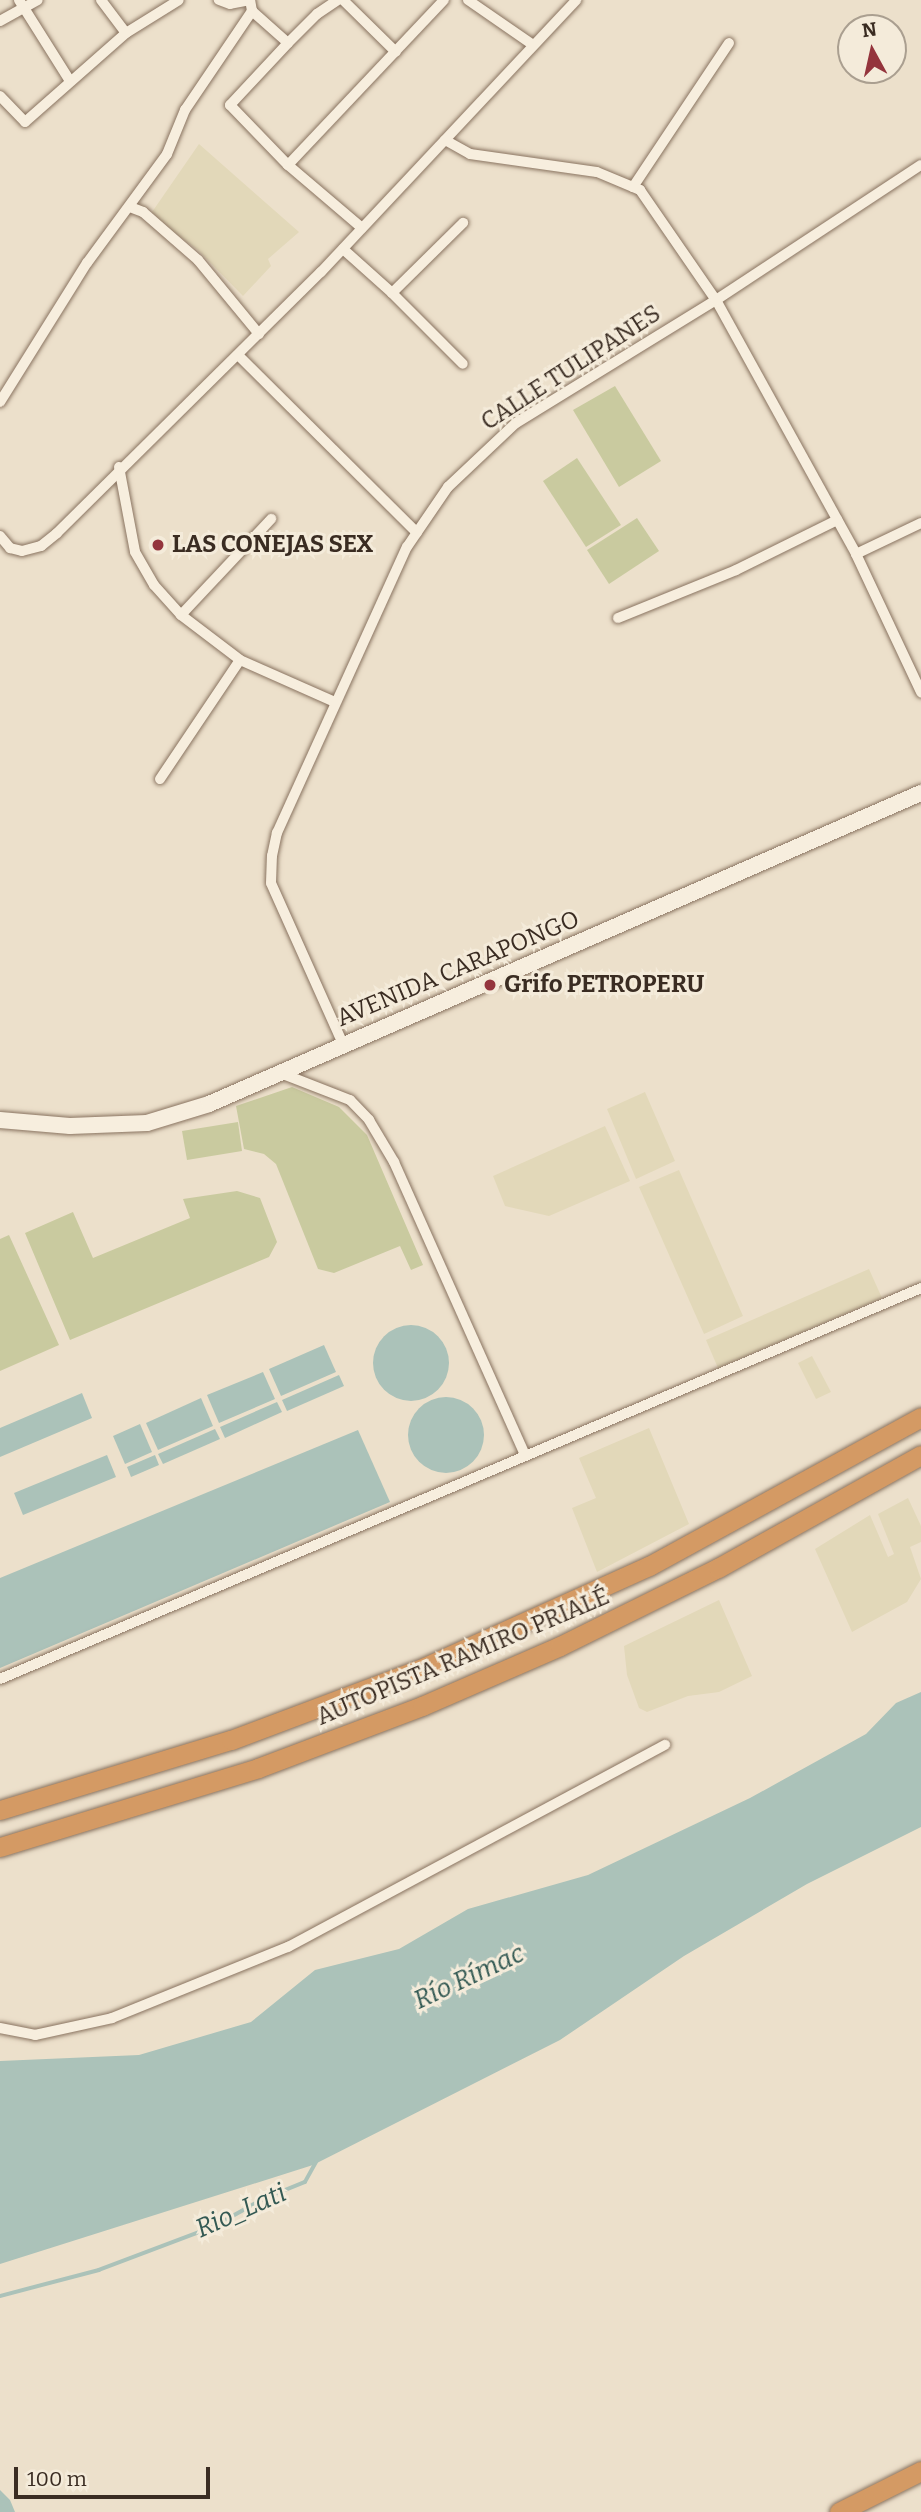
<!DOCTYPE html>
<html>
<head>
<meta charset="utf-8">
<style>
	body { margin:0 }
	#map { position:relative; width:921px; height:2512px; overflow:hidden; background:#ece0cb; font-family:Bitter,serif }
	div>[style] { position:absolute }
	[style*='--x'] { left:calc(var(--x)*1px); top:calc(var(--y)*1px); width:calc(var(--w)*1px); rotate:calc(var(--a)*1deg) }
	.farmland>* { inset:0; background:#e2d8b9 }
	.green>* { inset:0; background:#c9ca9f }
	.water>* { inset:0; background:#abc2b9 }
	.round { border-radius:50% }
	.stream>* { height:3.5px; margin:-1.75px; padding:0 1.75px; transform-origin:1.75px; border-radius:1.75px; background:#abc2b9 }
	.roads { filter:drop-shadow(0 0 2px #897360) drop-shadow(0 0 2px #897360) }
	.street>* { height:10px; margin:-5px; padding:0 5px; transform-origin:5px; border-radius:5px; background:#f7eede }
	.secondary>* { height:16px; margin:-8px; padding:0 8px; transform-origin:8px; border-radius:8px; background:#f7eede }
	.highway>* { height:19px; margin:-9.5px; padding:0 9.5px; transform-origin:9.5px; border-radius:9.5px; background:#d49a64 }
	.dots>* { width:19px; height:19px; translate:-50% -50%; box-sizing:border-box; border:4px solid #f4ebda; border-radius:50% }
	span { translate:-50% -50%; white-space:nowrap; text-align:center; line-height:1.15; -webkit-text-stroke:6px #f4ebda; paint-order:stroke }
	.street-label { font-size:24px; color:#3a2c22 }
	.poi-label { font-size:24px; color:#3a2c22; font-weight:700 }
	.left { translate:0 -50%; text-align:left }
	.water-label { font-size:26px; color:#335953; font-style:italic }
	.north { position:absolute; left:837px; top:14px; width:70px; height:70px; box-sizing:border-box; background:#f4ebda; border:2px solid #aa9f90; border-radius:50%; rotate:352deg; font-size:19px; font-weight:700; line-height:28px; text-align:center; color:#3a2c22 }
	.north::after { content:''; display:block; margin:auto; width:24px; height:32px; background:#94343c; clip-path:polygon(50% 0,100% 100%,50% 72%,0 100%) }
	.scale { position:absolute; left:14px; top:2467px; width:196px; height:32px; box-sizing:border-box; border:4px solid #3a2c22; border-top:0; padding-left:9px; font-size:21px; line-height:24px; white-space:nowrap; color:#3a2c22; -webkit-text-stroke:5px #f4ebda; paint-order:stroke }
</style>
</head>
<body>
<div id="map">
	<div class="farmland">
		<i style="clip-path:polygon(199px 144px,299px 232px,268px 259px,271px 266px,243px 296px,198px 250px,150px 215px)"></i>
		<i style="clip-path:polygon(645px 1092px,675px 1161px,636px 1179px,607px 1109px)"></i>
		<i style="clip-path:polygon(605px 1126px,630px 1181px,549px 1216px,505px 1206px,493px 1176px)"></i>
		<i style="clip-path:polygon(679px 1170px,743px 1316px,704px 1334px,639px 1187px)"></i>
		<i style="clip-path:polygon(869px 1269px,882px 1298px,718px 1368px,706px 1340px)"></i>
		<i style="clip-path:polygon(812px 1356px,831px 1392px,816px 1399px,798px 1363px)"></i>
		<i style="clip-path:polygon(649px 1428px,689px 1524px,597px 1572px,572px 1508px,596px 1498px,579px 1458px)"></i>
		<i style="clip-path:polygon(908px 1498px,921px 1526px,921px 1542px,910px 1547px,921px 1579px,907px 1602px,852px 1632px,815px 1549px,870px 1515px,888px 1557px,894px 1554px,878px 1514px)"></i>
		<i style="clip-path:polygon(719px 1600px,752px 1676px,719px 1692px,688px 1696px,647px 1712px,639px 1708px,627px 1675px,624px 1646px)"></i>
	</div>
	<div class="green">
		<i style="clip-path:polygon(615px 386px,661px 461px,619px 487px,573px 410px)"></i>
		<i style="clip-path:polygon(577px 458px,621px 525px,586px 547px,543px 481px)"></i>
		<i style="clip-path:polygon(637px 518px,659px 551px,609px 584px,587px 550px)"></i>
		<i style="clip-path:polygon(292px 1087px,339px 1107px,367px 1135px,423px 1265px,411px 1270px,400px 1246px,334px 1273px,318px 1269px,276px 1164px,264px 1154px,244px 1149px,236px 1106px)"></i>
		<i style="clip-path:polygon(238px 1122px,242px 1151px,187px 1160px,182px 1131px)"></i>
		<i style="clip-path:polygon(237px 1191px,260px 1198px,277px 1242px,269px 1257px,70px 1340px,25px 1233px,73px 1212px,93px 1258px,190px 1218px,183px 1199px)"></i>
		<i style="clip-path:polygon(9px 1235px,59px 1345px,0 1371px,0 1239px)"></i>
	</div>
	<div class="water">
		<i class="round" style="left:373px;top:1325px;width:76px;height:76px"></i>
		<i style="clip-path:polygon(324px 1345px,336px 1372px,281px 1396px,269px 1369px)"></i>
		<i style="clip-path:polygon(263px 1372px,275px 1399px,219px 1423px,207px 1395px)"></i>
		<i style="clip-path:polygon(339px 1375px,344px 1386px,287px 1411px,282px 1400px)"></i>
		<i style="clip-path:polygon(82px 1393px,92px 1418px,0 1457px,0 1428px)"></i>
		<i class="round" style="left:408px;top:1397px;width:76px;height:76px"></i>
		<i style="clip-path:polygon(201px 1398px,213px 1426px,158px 1450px,146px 1423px)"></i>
		<i style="clip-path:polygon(277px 1402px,282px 1412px,225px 1438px,220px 1427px)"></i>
		<i style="clip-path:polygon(140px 1424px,152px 1452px,125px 1464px,113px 1436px)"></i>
		<i style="clip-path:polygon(215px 1429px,220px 1439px,163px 1464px,158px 1454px)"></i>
		<i style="clip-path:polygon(358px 1430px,390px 1502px,0 1668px,0 1578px)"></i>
		<i style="clip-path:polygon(107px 1455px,116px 1477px,23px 1515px,14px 1493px)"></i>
		<i style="clip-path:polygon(155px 1455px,159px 1465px,131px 1477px,127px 1467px)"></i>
		<i style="clip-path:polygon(921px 1692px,921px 1827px,807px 1884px,684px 1956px,560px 2040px,313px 2165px,0 2264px,0 2061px,139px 2055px,251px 2022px,315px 1970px,399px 1949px,468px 1909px,588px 1875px,750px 1798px,866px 1734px,896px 1703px)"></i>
		<i style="clip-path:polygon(0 2490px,10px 2500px,15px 2512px,0 2512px)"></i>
	</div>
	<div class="stream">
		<i style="--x:0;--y:2296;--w:102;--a:-14.7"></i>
		<i style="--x:99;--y:2270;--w:122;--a:-20.7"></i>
		<i style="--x:213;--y:2227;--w:57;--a:-29.2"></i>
		<i style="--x:263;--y:2199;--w:45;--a:-22"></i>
		<i style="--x:305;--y:2182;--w:23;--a:-61"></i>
	</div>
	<div class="roads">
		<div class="street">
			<i style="--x:19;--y:0;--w:96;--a:57.8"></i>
			<i style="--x:101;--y:0;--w:41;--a:52.9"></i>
			<i style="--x:343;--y:0;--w:74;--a:44.5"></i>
			<i style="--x:468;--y:0;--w:79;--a:34.7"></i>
			<i style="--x:252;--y:11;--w:48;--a:41.6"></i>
			<i style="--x:288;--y:43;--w:41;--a:-45"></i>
			<i style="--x:317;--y:14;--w:25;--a:-34"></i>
			<i style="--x:0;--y:21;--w:43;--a:-28.9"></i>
			<i style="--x:288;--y:43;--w:85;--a:133.1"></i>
			<i style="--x:230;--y:105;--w:83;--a:46"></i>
			<i style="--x:288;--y:165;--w:97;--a:40.4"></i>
			<i style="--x:0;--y:96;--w:36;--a:46"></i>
			<i style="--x:25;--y:122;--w:135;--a:-41.4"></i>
			<i style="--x:126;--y:33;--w:62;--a:-31.9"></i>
			<i style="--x:445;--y:140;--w:29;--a:29"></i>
			<i style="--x:470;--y:154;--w:128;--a:8.1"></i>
			<i style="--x:597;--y:172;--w:47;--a:22.7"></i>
			<i style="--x:640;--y:190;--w:134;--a:55.4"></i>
			<i style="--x:716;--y:300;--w:290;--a:61.1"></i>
			<i style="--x:856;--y:554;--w:153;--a:64.8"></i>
			<i style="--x:288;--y:165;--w:227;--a:-46.6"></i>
			<i style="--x:633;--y:187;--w:173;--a:-56.3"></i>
			<i style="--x:130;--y:207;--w:14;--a:21"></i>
			<i style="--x:143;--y:212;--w:73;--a:41.1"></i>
			<i style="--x:198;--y:260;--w:96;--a:50.5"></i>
			<i style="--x:343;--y:249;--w:66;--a:41.9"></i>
			<i style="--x:392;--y:293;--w:100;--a:-44.6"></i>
			<i style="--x:392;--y:293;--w:100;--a:45"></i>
			<i style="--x:238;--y:355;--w:252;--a:44.8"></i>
			<i style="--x:0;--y:402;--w:164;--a:-58"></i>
			<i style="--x:87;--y:263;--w:135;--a:-53.7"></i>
			<i style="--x:167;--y:154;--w:48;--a:-67.8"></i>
			<i style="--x:185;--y:110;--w:120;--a:-55.9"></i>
			<i style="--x:252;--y:11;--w:11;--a:-100"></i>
			<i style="--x:250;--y:0;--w:20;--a:169"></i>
			<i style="--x:230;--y:4;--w:12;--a:-160"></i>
			<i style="--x:119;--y:467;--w:86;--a:79.3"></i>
			<i style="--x:135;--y:552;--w:38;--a:60"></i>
			<i style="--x:154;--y:585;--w:40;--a:48"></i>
			<i style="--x:181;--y:615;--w:74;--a:37.3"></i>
			<i style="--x:240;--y:660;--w:104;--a:23.9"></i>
			<i style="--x:0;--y:536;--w:16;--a:50"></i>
			<i style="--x:10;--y:548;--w:12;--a:14"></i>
			<i style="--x:22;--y:551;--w:20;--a:-15"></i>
			<i style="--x:41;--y:546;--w:21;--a:-39"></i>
			<i style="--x:57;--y:533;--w:371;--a:-44.7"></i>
			<i style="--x:321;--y:272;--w:373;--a:-46.8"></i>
			<i style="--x:856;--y:554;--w:72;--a:-25.5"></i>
			<i style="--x:181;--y:615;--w:132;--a:-46.8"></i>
			<i style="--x:618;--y:618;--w:127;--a:-22.1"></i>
			<i style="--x:736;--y:570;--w:113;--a:-26.3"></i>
			<i style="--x:160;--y:779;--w:143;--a:-56.1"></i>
			<i style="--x:343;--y:1044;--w:176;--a:-114.1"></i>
			<i style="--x:271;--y:883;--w:27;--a:-88"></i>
			<i style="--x:272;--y:856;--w:24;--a:-78"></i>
			<i style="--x:277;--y:833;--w:314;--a:-65.6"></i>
			<i style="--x:407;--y:547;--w:73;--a:-55.7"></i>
			<i style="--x:448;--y:487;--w:93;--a:-43.3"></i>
			<i style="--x:516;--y:423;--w:235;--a:-31.6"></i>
			<i style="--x:716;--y:300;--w:245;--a:-33.4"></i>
			<i style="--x:283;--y:1074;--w:72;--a:21.2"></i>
			<i style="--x:350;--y:1100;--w:28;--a:46"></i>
			<i style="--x:369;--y:1120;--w:49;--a:59.2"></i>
			<i style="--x:394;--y:1162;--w:319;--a:65.9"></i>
			<i style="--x:0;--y:1679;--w:1001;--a:-23"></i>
			<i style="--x:0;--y:2028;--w:36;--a:11"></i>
			<i style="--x:35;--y:2035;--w:79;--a:-12.4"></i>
			<i style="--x:112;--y:2018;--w:190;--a:-22"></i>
			<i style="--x:288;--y:1947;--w:428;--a:-28.2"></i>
		</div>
		<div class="secondary">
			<i style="--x:0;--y:1120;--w:70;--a:4.9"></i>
			<i style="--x:70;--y:1126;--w:77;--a:-2.2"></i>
			<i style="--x:147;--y:1123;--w:65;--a:-17"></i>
			<i style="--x:209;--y:1104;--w:777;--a:-23.6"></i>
		</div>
		<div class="highway">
			<i style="--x:0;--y:1810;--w:241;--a:-16.9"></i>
			<i style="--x:231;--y:1740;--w:207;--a:-20.6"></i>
			<i style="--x:425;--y:1667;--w:246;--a:-24.3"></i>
			<i style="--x:649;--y:1566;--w:310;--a:-28.7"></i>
			<i style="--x:0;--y:1847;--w:270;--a:-17"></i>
			<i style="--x:258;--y:1768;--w:175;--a:-20.7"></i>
			<i style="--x:422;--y:1706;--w:150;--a:-23.5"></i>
			<i style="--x:560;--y:1646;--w:176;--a:-26.3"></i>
			<i style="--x:718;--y:1568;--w:232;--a:-29.1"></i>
			<i style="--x:839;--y:2512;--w:92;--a:-26.6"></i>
		</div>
	</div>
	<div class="dots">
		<i style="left:158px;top:545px;background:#94343c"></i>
		<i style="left:490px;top:985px;background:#94343c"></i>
	</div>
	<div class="street-label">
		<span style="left:571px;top:368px;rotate:-33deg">CALLE TULIPANES</span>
		<span style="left:458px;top:969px;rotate:-23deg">AVENIDA CARAPONGO</span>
		<span style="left:463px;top:1657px;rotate:-23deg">AUTOPISTA RAMIRO PRIALÉ</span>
	</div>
	<div class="poi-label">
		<span class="left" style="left:172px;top:545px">LAS CONEJAS SEX</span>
		<span class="left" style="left:504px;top:985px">Grifo PETROPERU</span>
	</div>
	<div class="water-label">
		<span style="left:469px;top:1977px;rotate:-25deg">Río Rímac</span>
		<span style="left:241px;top:2211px;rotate:-24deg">Rio_Lati</span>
	</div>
	<div class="north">N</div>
	<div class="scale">100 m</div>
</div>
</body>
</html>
